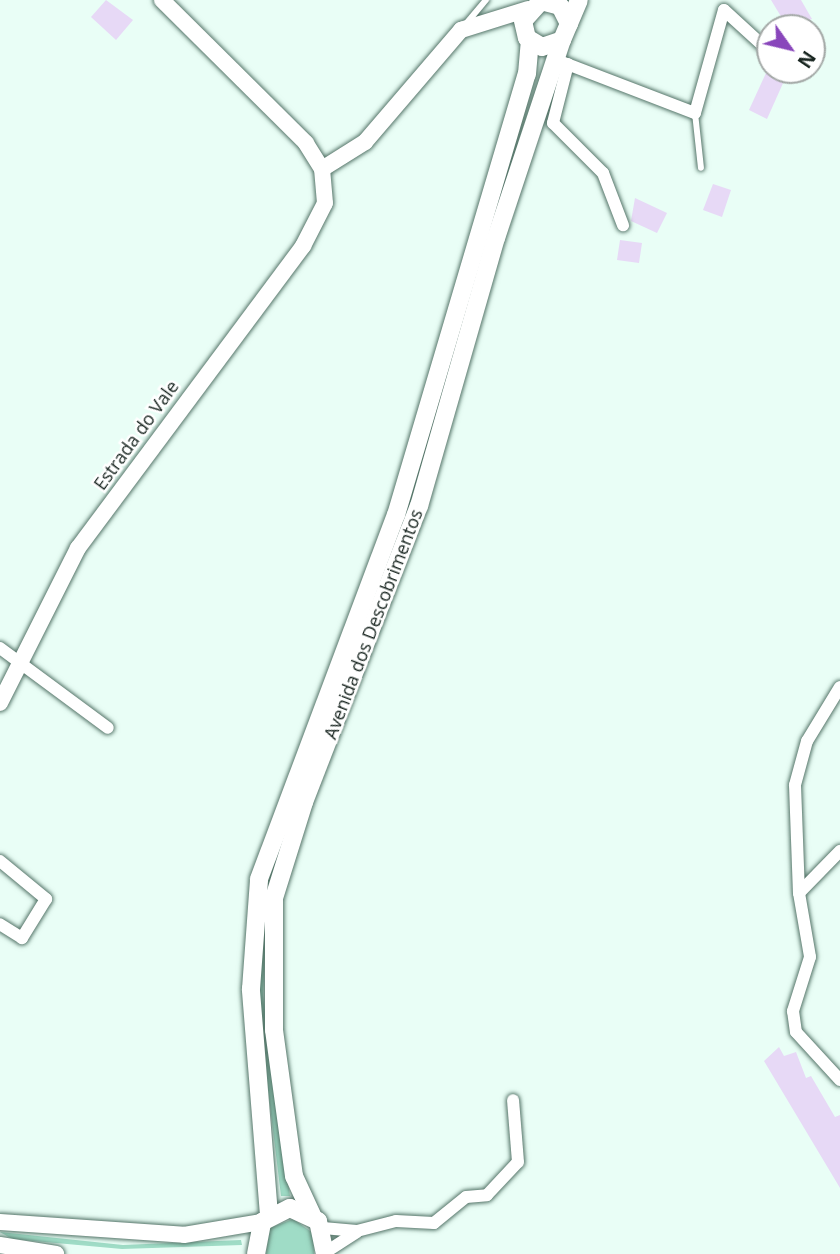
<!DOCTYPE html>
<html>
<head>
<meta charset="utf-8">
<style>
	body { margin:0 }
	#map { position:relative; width:840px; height:1254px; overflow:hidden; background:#e9fef6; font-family:"Open Sans",sans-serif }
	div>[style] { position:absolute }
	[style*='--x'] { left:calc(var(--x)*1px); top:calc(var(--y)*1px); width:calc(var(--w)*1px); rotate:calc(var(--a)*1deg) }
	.green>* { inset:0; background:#9fdcc6 }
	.building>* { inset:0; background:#e7d9f6 }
	.roads { filter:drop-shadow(0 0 2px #557569) drop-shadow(0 0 2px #557569) }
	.service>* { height:6px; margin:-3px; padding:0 3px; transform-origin:3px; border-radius:3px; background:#fff }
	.minor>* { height:12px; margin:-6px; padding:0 6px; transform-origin:6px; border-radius:6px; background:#fff }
	.tertiary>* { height:16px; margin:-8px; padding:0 8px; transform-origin:8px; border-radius:8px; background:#fff }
	.secondary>* { height:18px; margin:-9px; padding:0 9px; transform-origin:9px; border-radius:9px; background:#fff }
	span { translate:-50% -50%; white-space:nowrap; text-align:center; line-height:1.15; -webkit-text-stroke:5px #fff; paint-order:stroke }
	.street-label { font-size:18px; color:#182520 }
	.north { position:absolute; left:756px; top:14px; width:70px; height:70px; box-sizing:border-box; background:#fff; border:2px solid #a3a8a6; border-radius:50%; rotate:124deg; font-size:19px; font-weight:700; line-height:28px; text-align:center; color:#182520 }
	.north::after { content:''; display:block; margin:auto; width:24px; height:32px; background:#8946bb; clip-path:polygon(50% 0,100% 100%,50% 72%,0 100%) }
</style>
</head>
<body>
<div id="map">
	<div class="green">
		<i style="clip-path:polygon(504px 176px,413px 504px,281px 846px,267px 902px,263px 996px,290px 1196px,281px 1196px,260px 1023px,260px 906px)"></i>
		<i style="clip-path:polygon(293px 1219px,313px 1233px,314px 1254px,266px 1254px,270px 1228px)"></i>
		<i style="clip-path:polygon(0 1232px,123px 1245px,241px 1240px,242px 1245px,122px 1249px,12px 1239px)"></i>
	</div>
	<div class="building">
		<i style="clip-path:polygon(106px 0,133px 20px,116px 40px,91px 17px)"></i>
		<i style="clip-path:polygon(771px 0,801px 0,812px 19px,788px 28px)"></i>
		<i style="clip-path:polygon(766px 73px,784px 81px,767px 119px,749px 110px)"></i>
		<i style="clip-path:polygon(713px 184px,731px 190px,722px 217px,703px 210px)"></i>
		<i style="clip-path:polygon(635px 198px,667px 213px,657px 233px,631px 221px)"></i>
		<i style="clip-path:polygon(620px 240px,642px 243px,639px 263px,617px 260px)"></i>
		<i style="clip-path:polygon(779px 1047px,784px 1056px,796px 1052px,806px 1078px,811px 1076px,835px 1117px,840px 1115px,840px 1188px,764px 1061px)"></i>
	</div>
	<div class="roads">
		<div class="service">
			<i style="--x:465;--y:25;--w:33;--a:-50"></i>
			<i style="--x:695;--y:113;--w:55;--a:83.8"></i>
		</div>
		<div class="minor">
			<i style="--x:554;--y:59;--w:151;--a:21"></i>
			<i style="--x:695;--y:113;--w:107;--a:-74.3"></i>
			<i style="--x:724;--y:10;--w:62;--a:42.4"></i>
			<i style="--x:568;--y:64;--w:61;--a:104.3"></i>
			<i style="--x:553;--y:123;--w:71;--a:45"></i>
			<i style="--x:603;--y:173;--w:56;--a:69"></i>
			<i style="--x:0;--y:648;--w:134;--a:36.5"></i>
			<i style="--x:840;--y:687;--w:63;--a:121.4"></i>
			<i style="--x:807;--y:741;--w:46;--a:105.3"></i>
			<i style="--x:795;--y:785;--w:108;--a:87.9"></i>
			<i style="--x:799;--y:893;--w:65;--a:80.2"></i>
			<i style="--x:810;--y:957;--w:57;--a:107.5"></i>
			<i style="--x:793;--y:1011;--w:21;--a:82"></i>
			<i style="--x:796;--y:1032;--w:65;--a:47.5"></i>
			<i style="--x:0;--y:861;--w:60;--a:39.6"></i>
			<i style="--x:46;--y:899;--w:46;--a:121.6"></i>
			<i style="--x:22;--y:938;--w:26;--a:-148"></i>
			<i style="--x:799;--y:893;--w:59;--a:-45.7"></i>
			<i style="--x:323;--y:1228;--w:34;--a:5"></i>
			<i style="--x:357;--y:1231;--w:40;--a:-14.4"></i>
			<i style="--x:396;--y:1221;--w:38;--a:3"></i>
			<i style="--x:434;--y:1223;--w:41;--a:-39.1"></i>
			<i style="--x:466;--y:1197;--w:21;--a:-5"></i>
			<i style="--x:487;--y:1195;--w:45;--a:-46.8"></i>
			<i style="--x:518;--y:1162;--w:62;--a:-94.6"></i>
			<i style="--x:326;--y:1252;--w:37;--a:-33"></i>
		</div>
		<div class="tertiary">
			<i style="--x:322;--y:169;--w:51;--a:-32.1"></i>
			<i style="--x:365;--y:142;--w:148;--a:-49.4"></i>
			<i style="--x:461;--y:30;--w:70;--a:-17.4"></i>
			<i style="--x:0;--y:703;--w:174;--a:-63.3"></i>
			<i style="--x:78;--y:548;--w:377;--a:-53.3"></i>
			<i style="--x:303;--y:246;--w:48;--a:-62.9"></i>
			<i style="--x:325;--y:203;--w:34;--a:-95"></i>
			<i style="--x:322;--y:169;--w:31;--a:-122"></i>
			<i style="--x:306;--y:143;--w:203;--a:-135.2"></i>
			<i style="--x:0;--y:1222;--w:184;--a:4"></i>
			<i style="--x:184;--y:1235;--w:79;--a:-9.5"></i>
			<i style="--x:0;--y:1245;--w:57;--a:9.1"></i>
		</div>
		<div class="secondary">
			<i style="--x:542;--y:0;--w:28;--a:132"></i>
			<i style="--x:523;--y:21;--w:17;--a:77"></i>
			<i style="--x:527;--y:38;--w:17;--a:31"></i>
			<i style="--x:542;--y:47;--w:21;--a:-19"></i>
			<i style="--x:562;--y:40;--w:43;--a:-67"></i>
			<i style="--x:541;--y:1;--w:20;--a:15"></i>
			<i style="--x:560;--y:6;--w:20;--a:63"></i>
			<i style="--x:269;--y:1215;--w:227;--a:-94.6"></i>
			<i style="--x:251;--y:989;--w:110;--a:-85.8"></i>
			<i style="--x:259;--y:879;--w:389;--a:-69.4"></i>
			<i style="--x:396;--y:515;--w:460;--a:-73.5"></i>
			<i style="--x:527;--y:74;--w:33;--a:-85"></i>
			<i style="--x:312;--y:1215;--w:43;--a:-114.8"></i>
			<i style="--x:294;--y:1176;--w:147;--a:-97.8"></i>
			<i style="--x:274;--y:1030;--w:132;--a:-90"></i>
			<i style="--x:274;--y:898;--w:101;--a:-72.6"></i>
			<i style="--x:304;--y:802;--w:318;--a:-68.8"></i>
			<i style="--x:419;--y:506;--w:279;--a:-74"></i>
			<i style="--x:496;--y:238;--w:209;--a:-71.6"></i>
			<i style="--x:256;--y:1254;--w:33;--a:-79"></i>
			<i style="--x:262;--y:1222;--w:31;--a:-27"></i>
			<i style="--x:290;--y:1208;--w:31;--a:25"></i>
			<i style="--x:318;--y:1221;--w:34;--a:78"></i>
		</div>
	</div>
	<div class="street-label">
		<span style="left:136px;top:435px;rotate:-54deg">Estrada do Vale</span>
		<span style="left:373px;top:624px;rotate:-69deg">Avenida dos Descobrimentos</span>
	</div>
	<div class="north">N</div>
</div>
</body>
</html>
